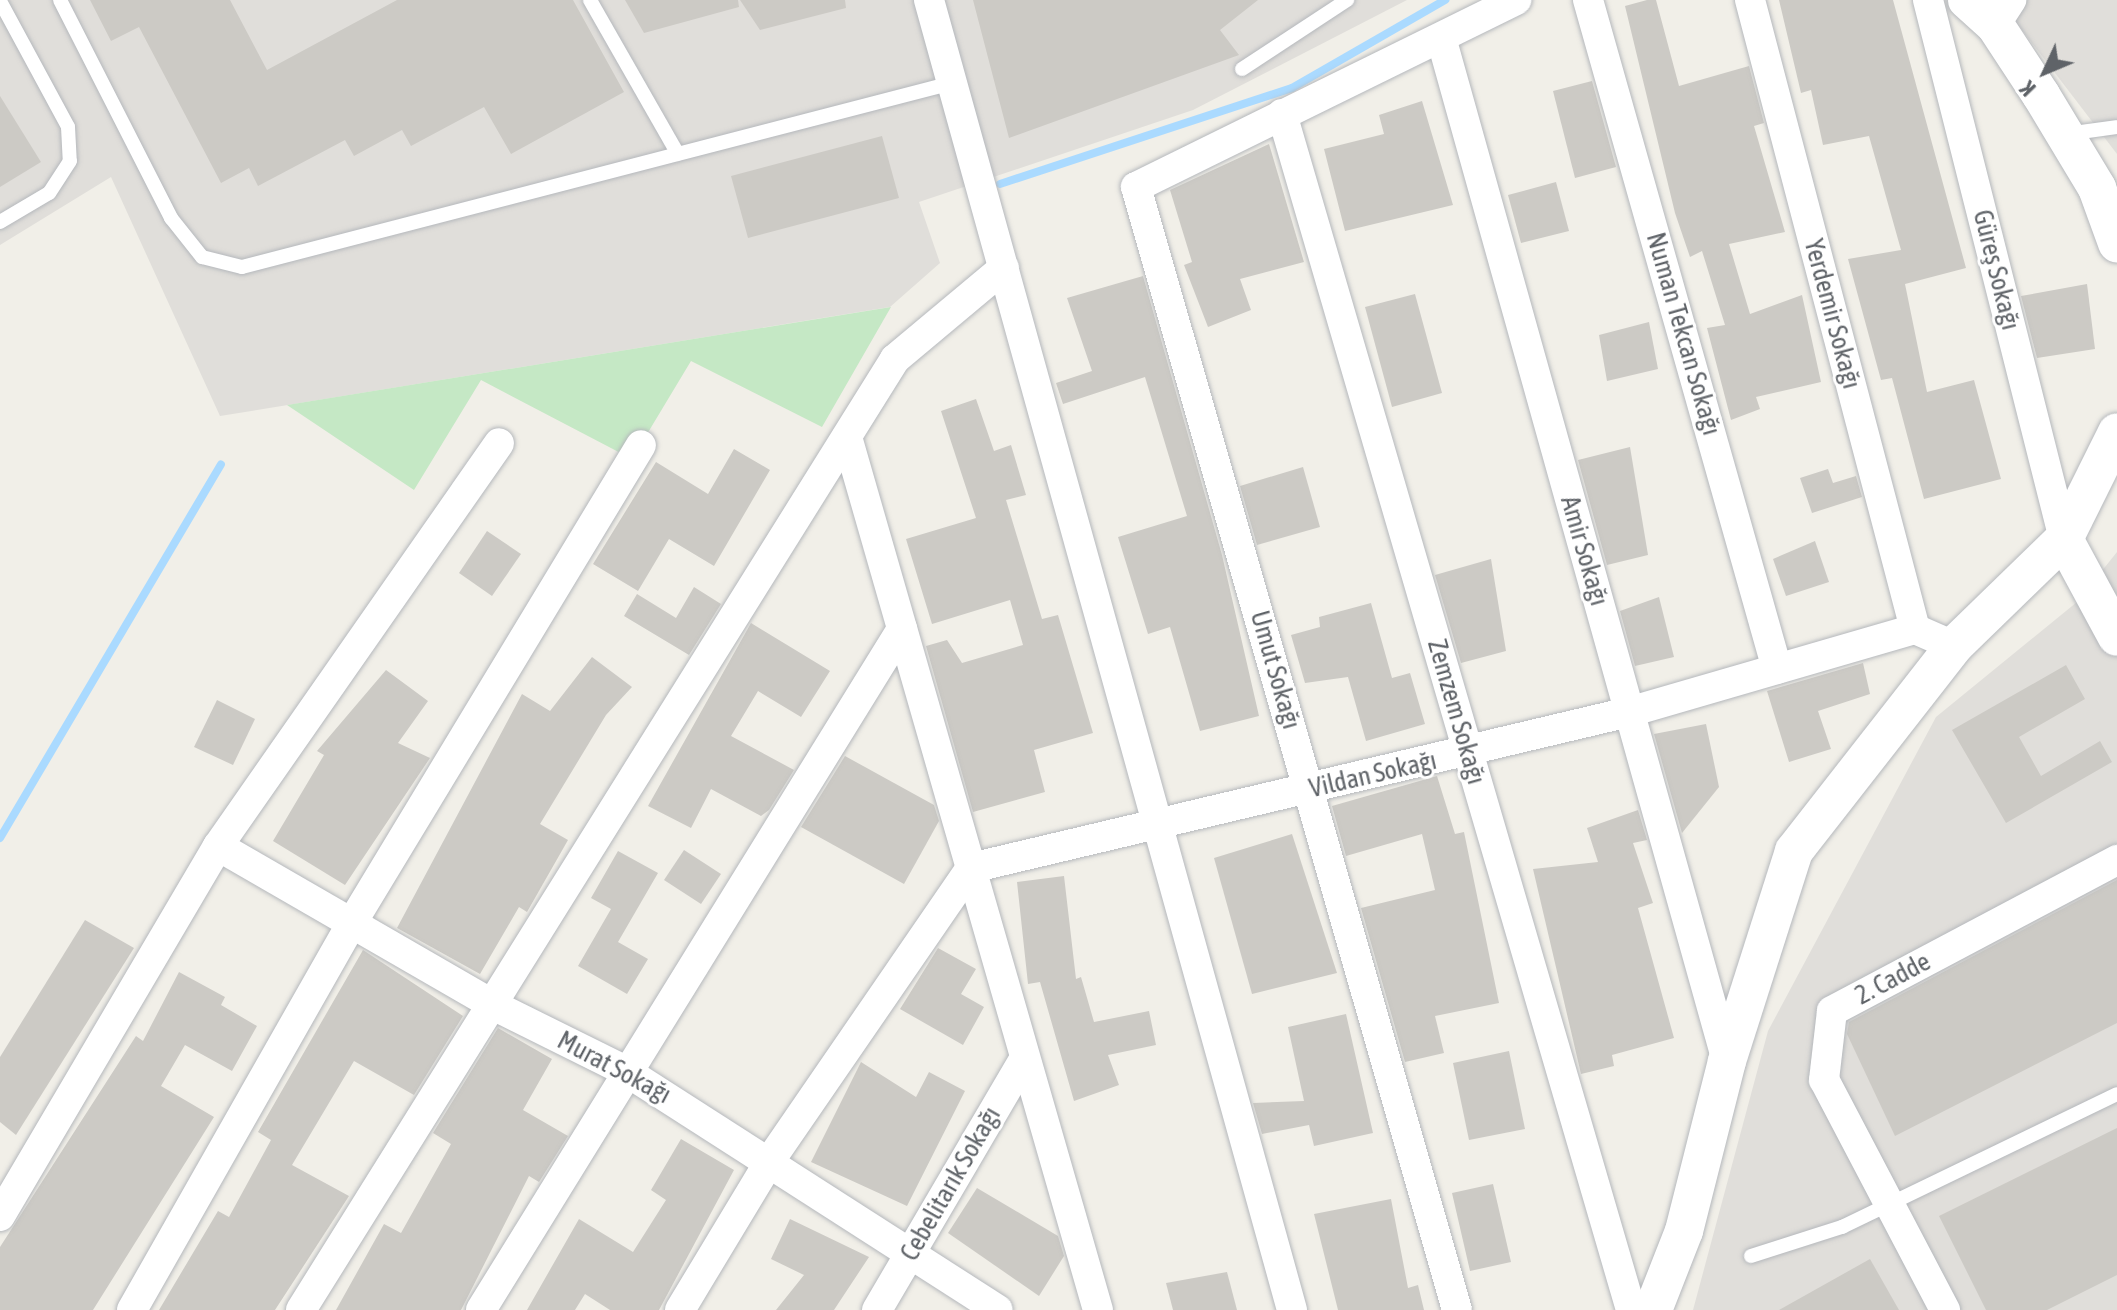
<!DOCTYPE html>
<html>
<head>
<meta charset="utf-8">
<style>
	body { margin:0 }
	#map { position:relative; width:2117px; height:1310px; overflow:hidden; background:#f1efe8; font-family:"Asap Condensed",sans-serif }
	div>[style] { position:absolute }
	[style*='--x'] { left:calc(var(--x)*1px); top:calc(var(--y)*1px); width:calc(var(--w)*1px); rotate:calc(var(--a)*1deg) }
	.industrial>* { inset:0; background:#e0deda }
	.green>* { inset:0; background:#c5e8c5 }
	.stream>* { height:8px; margin:-4px; padding:0 4px; transform-origin:4px; border-radius:4px; background:#aadaff }
	.building>* { inset:0; background:#cccac5 }
	.roads { filter:drop-shadow(0 0 2px #b5b8bc) drop-shadow(0 0 2px #b5b8bc) }
	.service>* { height:14px; margin:-7px; padding:0 7px; transform-origin:7px; border-radius:7px; background:#fff }
	.minor>* { height:30px; margin:-15px; padding:0 15px; transform-origin:15px; border-radius:15px; background:#fff }
	.tertiary>* { height:38px; margin:-19px; padding:0 19px; transform-origin:19px; border-radius:19px; background:#fff }
	span { translate:-50% -50%; white-space:nowrap; text-align:center; line-height:1.15; -webkit-text-stroke:6px #fff; paint-order:stroke }
	.street-label { font-size:26px; color:#5f6368 }
	.north { position:absolute; left:2005px; top:32px; width:80px; height:80px; -webkit-text-stroke:6px #fff; paint-order:stroke; rotate:226deg; font-size:22px; font-weight:700; line-height:32px; text-align:center; color:#5f6368 }
	.north::after { content:''; display:block; margin:auto; width:28px; height:36px; background:#5f6368; clip-path:polygon(50% 0,100% 100%,50% 72%,0 100%) }
</style>
</head>
<body>
<div id="map">
	<div class="industrial">
		<i style="clip-path:polygon(0 0,1407px 0,1193px 110px,919px 202px,940px 263px,890px 307px,220px 416px,111px 177px,0 245px)"></i>
		<i style="clip-path:polygon(1999px 0,2117px 0,2117px 154px)"></i>
		<i style="clip-path:polygon(2117px 552px,2117px 1310px,1693px 1310px,1768px 1031px,1936px 717px,2077px 602px)"></i>
	</div>
	<div class="green">
		<i style="clip-path:polygon(891px 307px,822px 427px,691px 361px,632px 459px,481px 380px,414px 490px,287px 405px)"></i>
	</div>
	<div class="stream">
		<i style="--x:1000;--y:184;--w:307;--a:-18.2"></i>
		<i style="--x:1292;--y:88;--w:177;--a:-29.9"></i>
		<i style="--x:0;--y:838;--w:434;--a:-59.4"></i>
	</div>
	<div class="building">
		<i style="clip-path:polygon(90px 0,230px 0,267px 70px,397px 0,573px 0,624px 92px,511px 154px,484px 107px,411px 146px,402px 130px,354px 156px,345px 140px,258px 186px,249px 168px,221px 183px,139px 27px,111px 41px)"></i>
		<i style="clip-path:polygon(625px 0,738px 0,739px 7px,644px 33px)"></i>
		<i style="clip-path:polygon(740px 0,845px 0,846px 8px,760px 30px)"></i>
		<i style="clip-path:polygon(973px 0,1258px 0,1220px 30px,1239px 55px,1009px 138px)"></i>
		<i style="clip-path:polygon(1647px 0,1656px 0,1679px 86px,1749px 66px,1764px 123px,1754px 126px,1785px 232px,1729px 244px,1750px 314px,1802px 295px,1821px 382px,1756px 397px,1760px 409px,1731px 420px,1707px 328px,1725px 325px,1702px 251px,1690px 257px,1675px 213px,1625px 6px)"></i>
		<i style="clip-path:polygon(1779px 0,1893px 0,1966px 268px,1905px 284px,1927px 392px,1974px 380px,2001px 479px,1924px 499px,1892px 378px,1881px 380px,1848px 259px,1901px 250px,1869px 136px,1823px 145px,1811px 90px,1801px 93px)"></i>
		<i style="clip-path:polygon(1592px 81px,1616px 167px,1575px 178px,1553px 91px)"></i>
		<i style="clip-path:polygon(0 96px,41px 162px,0 187px)"></i>
		<i style="clip-path:polygon(1422px 101px,1453px 205px,1345px 231px,1324px 149px,1384px 134px,1379px 115px)"></i>
		<i style="clip-path:polygon(882px 136px,899px 198px,748px 238px,731px 176px)"></i>
		<i style="clip-path:polygon(1269px 144px,1304px 262px,1240px 279px,1251px 310px,1208px 327px,1184px 265px,1192px 262px,1170px 190px)"></i>
		<i style="clip-path:polygon(1556px 182px,1569px 231px,1521px 243px,1508px 195px)"></i>
		<i style="clip-path:polygon(1143px 276px,1222px 555px,1259px 716px,1200px 731px,1170px 627px,1148px 634px,1118px 537px,1187px 516px,1145px 377px,1063px 404px,1056px 383px,1092px 371px,1067px 298px)"></i>
		<i style="clip-path:polygon(2087px 284px,2095px 349px,2037px 358px,2021px 296px)"></i>
		<i style="clip-path:polygon(1415px 294px,1442px 393px,1392px 407px,1365px 307px)"></i>
		<i style="clip-path:polygon(1649px 322px,1658px 369px,1607px 381px,1599px 335px)"></i>
		<i style="clip-path:polygon(976px 399px,994px 451px,1011px 445px,1026px 495px,1006px 500px,1042px 619px,1058px 615px,1093px 733px,1034px 750px,1045px 792px,973px 812px,926px 646px,947px 640px,962px 663px,1023px 645px,1010px 600px,932px 624px,906px 539px,976px 518px,941px 411px)"></i>
		<i style="clip-path:polygon(1630px 447px,1648px 555px,1607px 565px,1578px 460px)"></i>
		<i style="clip-path:polygon(734px 449px,770px 470px,714px 566px,669px 539px,638px 591px,593px 564px,656px 462px,708px 494px)"></i>
		<i style="clip-path:polygon(1303px 467px,1320px 527px,1257px 545px,1240px 486px)"></i>
		<i style="clip-path:polygon(1828px 469px,1833px 483px,1856px 476px,1862px 497px,1812px 513px,1800px 478px)"></i>
		<i style="clip-path:polygon(487px 531px,521px 554px,492px 596px,459px 573px)"></i>
		<i style="clip-path:polygon(1815px 541px,1829px 582px,1786px 596px,1773px 559px)"></i>
		<i style="clip-path:polygon(1491px 559px,1506px 651px,1461px 663px,1435px 575px)"></i>
		<i style="clip-path:polygon(694px 587px,721px 604px,689px 655px,624px 616px,637px 594px,676px 618px)"></i>
		<i style="clip-path:polygon(1659px 597px,1674px 657px,1635px 666px,1620px 611px)"></i>
		<i style="clip-path:polygon(1371px 603px,1392px 678px,1410px 673px,1425px 724px,1366px 741px,1348px 677px,1305px 683px,1291px 635px,1320px 627px,1319px 617px)"></i>
		<i style="clip-path:polygon(751px 623px,830px 671px,801px 717px,758px 691px,731px 736px,794px 770px,769px 810px,761px 816px,711px 789px,691px 828px,648px 806px)"></i>
		<i style="clip-path:polygon(592px 657px,632px 687px,606px 715px,540px 824px,568px 840px,527px 912px,519px 907px,480px 974px,397px 928px,522px 694px,550px 711px)"></i>
		<i style="clip-path:polygon(1863px 663px,1870px 694px,1818px 711px,1831px 749px,1789px 762px,1767px 691px)"></i>
		<i style="clip-path:polygon(2066px 665px,2085px 699px,2019px 737px,2041px 776px,2100px 741px,2112px 762px,2006px 823px,1952px 730px)"></i>
		<i style="clip-path:polygon(386px 670px,428px 701px,398px 743px,430px 758px,345px 885px,273px 841px,324px 755px,317px 751px)"></i>
		<i style="clip-path:polygon(217px 700px,255px 719px,233px 765px,194px 747px)"></i>
		<i style="clip-path:polygon(1706px 724px,1719px 787px,1682px 833px,1654px 734px)"></i>
		<i style="clip-path:polygon(845px 756px,934px 805px,939px 821px,904px 884px,801px 827px)"></i>
		<i style="clip-path:polygon(1437px 776px,1455px 834px,1464px 832px,1499px 1003px,1435px 1016px,1444px 1053px,1405px 1062px,1361px 908px,1435px 890px,1422px 834px,1346px 856px,1332px 806px)"></i>
		<i style="clip-path:polygon(1638px 810px,1647px 840px,1633px 843px,1653px 903px,1638px 908px,1674px 1038px,1612px 1055px,1614px 1066px,1581px 1074px,1533px 869px,1598px 862px,1587px 828px)"></i>
		<i style="clip-path:polygon(1292px 834px,1337px 973px,1252px 994px,1214px 858px)"></i>
		<i style="clip-path:polygon(684px 850px,721px 874px,701px 904px,664px 880px)"></i>
		<i style="clip-path:polygon(618px 851px,658px 873px,618px 942px,648px 959px,627px 994px,578px 966px,611px 909px,591px 898px)"></i>
		<i style="clip-path:polygon(1064px 876px,1076px 979px,1081px 977px,1094px 1022px,1149px 1011px,1156px 1045px,1108px 1055px,1119px 1085px,1074px 1101px,1040px 982px,1028px 984px,1017px 882px)"></i>
		<i style="clip-path:polygon(2117px 880px,2117px 1023px,1895px 1136px,1847px 1034px,1849px 1022px)"></i>
		<i style="clip-path:polygon(85px 920px,134px 948px,16px 1135px,0 1122px,0 1057px)"></i>
		<i style="clip-path:polygon(938px 948px,976px 969px,961px 994px,984px 1007px,963px 1045px,900px 1009px)"></i>
		<i style="clip-path:polygon(363px 950px,463px 1016px,414px 1095px,354px 1061px,292px 1165px,349px 1196px,275px 1310px,159px 1310px,218px 1211px,229px 1217px,271px 1140px,258px 1132px)"></i>
		<i style="clip-path:polygon(179px 972px,225px 997px,221px 1005px,257px 1026px,232px 1071px,185px 1045px,161px 1086px,214px 1117px,93px 1310px,0 1310px,0 1247px,136px 1036px,143px 1041px)"></i>
		<i style="clip-path:polygon(1346px 1014px,1373px 1133px,1314px 1146px,1309px 1125px,1262px 1134px,1253px 1103px,1304px 1101px,1288px 1027px)"></i>
		<i style="clip-path:polygon(498px 1028px,552px 1059px,523px 1110px,568px 1136px,539px 1182px,529px 1176px,461px 1310px,336px 1310px,384px 1224px,401px 1233px,451px 1144px,433px 1133px)"></i>
		<i style="clip-path:polygon(1509px 1051px,1525px 1129px,1469px 1140px,1453px 1063px)"></i>
		<i style="clip-path:polygon(861px 1062px,916px 1097px,929px 1072px,965px 1091px,907px 1206px,811px 1162px)"></i>
		<i style="clip-path:polygon(2117px 1128px,2117px 1275px,2047px 1310px,1986px 1310px,1939px 1216px)"></i>
		<i style="clip-path:polygon(681px 1139px,734px 1170px,659px 1310px,610px 1310px,585px 1294px,575px 1310px,527px 1310px,579px 1219px,633px 1252px,666px 1200px,651px 1190px)"></i>
		<i style="clip-path:polygon(1493px 1184px,1511px 1262px,1470px 1271px,1452px 1193px)"></i>
		<i style="clip-path:polygon(977px 1188px,1058px 1236px,1064px 1256px,1039px 1296px,948px 1233px)"></i>
		<i style="clip-path:polygon(1391px 1199px,1408px 1288px,1418px 1285px,1424px 1310px,1338px 1310px,1314px 1214px)"></i>
		<i style="clip-path:polygon(790px 1219px,869px 1257px,834px 1310px,776px 1310px,804px 1275px,771px 1259px)"></i>
		<i style="clip-path:polygon(1870px 1259px,1899px 1310px,1779px 1310px)"></i>
		<i style="clip-path:polygon(1227px 1272px,1237px 1310px,1173px 1310px,1166px 1283px)"></i>
	</div>
	<div class="roads">
		<div class="service">
			<i style="--x:60;--y:0;--w:245;--a:63"></i>
			<i style="--x:171;--y:218;--w:50;--a:51.5"></i>
			<i style="--x:202;--y:257;--w:41;--a:14"></i>
			<i style="--x:242;--y:267;--w:733;--a:-14.53"></i>
			<i style="--x:590;--y:0;--w:177;--a:60.3"></i>
			<i style="--x:0;--y:1;--w:143;--a:61.6"></i>
			<i style="--x:68;--y:127;--w:34;--a:87"></i>
			<i style="--x:70;--y:161;--w:38;--a:123"></i>
			<i style="--x:49;--y:193;--w:57;--a:149.4"></i>
			<i style="--x:1242;--y:69;--w:126;--a:-33.3"></i>
			<i style="--x:2066;--y:134;--w:51;--a:-7.8"></i>
			<i style="--x:1751;--y:1256;--w:96;--a:-17.7"></i>
			<i style="--x:1842;--y:1227;--w:305;--a:-25.8"></i>
		</div>
		<div class="minor">
			<i style="--x:929;--y:0;--w:1359;--a:74.51"></i>
			<i style="--x:1588;--y:0;--w:695;--a:74.22"></i>
			<i style="--x:1750;--y:0;--w:650;--a:75.3"></i>
			<i style="--x:1928;--y:0;--w:556;--a:75.84"></i>
			<i style="--x:1995;--y:25;--w:30;--a:-57"></i>
			<i style="--x:1442;--y:41;--w:1059;--a:74.39"></i>
			<i style="--x:1282;--y:114;--w:1246;--a:73.73"></i>
			<i style="--x:847;--y:437;--w:908;--a:73.96"></i>
			<i style="--x:218;--y:846;--w:320;--a:30"></i>
			<i style="--x:495;--y:1006;--w:144;--a:26.4"></i>
			<i style="--x:624;--y:1070;--w:444;--a:32.7"></i>
			<i style="--x:0;--y:1216;--w:429;--a:-59.5"></i>
			<i style="--x:218;--y:846;--w:491;--a:-55.1"></i>
			<i style="--x:132;--y:1310;--w:447;--a:-60.4"></i>
			<i style="--x:353;--y:921;--w:556;--a:-58.82"></i>
			<i style="--x:301;--y:1310;--w:1121;--a:-58.01"></i>
			<i style="--x:895;--y:359;--w:142;--a:-39.9"></i>
			<i style="--x:481;--y:1310;--w:801;--a:-58.28"></i>
			<i style="--x:680;--y:1310;--w:176;--a:-58.9"></i>
			<i style="--x:771;--y:1159;--w:353;--a:-55.5"></i>
			<i style="--x:971;--y:868;--w:676;--a:-13.34"></i>
			<i style="--x:1629;--y:712;--w:298;--a:-16.2"></i>
			<i style="--x:1915;--y:629;--w:43;--a:23.6"></i>
			<i style="--x:877;--y:1310;--w:292;--a:-59.6"></i>
			<i style="--x:1457;--y:1310;--w:1168;--a:-105.95"></i>
			<i style="--x:1136;--y:187;--w:424;--a:-26.2"></i>
			<i style="--x:1945;--y:1310;--w:260;--a:-117.7"></i>
			<i style="--x:1824;--y:1080;--w:69;--a:-83.4"></i>
			<i style="--x:1832;--y:1011;--w:323;--a:-27.9"></i>
		</div>
		<div class="tertiary">
			<i style="--x:1967;--y:0;--w:38;--a:42"></i>
			<i style="--x:1995;--y:25;--w:84;--a:56.7"></i>
			<i style="--x:2041;--y:95;--w:109;--a:58.9"></i>
			<i style="--x:2097;--y:188;--w:59;--a:70"></i>
			<i style="--x:2064;--y:539;--w:111;--a:61.6"></i>
			<i style="--x:1653;--y:1310;--w:85;--a:-68.6"></i>
			<i style="--x:1684;--y:1231;--w:175;--a:-75.8"></i>
			<i style="--x:1727;--y:1061;--w:220;--a:-72.3"></i>
			<i style="--x:1794;--y:851;--w:260;--a:-52"></i>
			<i style="--x:1954;--y:646;--w:153;--a:-44.2"></i>
			<i style="--x:2064;--y:539;--w:119;--a:-63.6"></i>
		</div>
	</div>
	<div class="street-label">
		<span style="left:1996px;top:270px;rotate:76deg">Güreş Sokağı</span>
		<span style="left:1832px;top:314px;rotate:75deg">Yerdemir Sokağı</span>
		<span style="left:1683px;top:334px;rotate:74deg">Numan Tekcan Sokağı</span>
		<span style="left:1584px;top:551px;rotate:74deg">Amir Sokağı</span>
		<span style="left:1275px;top:670px;rotate:74deg">Umut Sokağı</span>
		<span style="left:1456px;top:712px;rotate:74deg">Zemzem Sokağı</span>
		<span style="left:1373px;top:775px;rotate:-13deg">Vildan Sokağı</span>
		<span style="left:1893px;top:979px;rotate:-28deg">2. Cadde</span>
		<span style="left:614px;top:1068px;rotate:28deg">Murat Sokağı</span>
		<span style="left:951px;top:1184px;rotate:-60deg">Cebelitarık Sokağı</span>
	</div>
	<div class="north">K</div>
</div>
</body>
</html>
